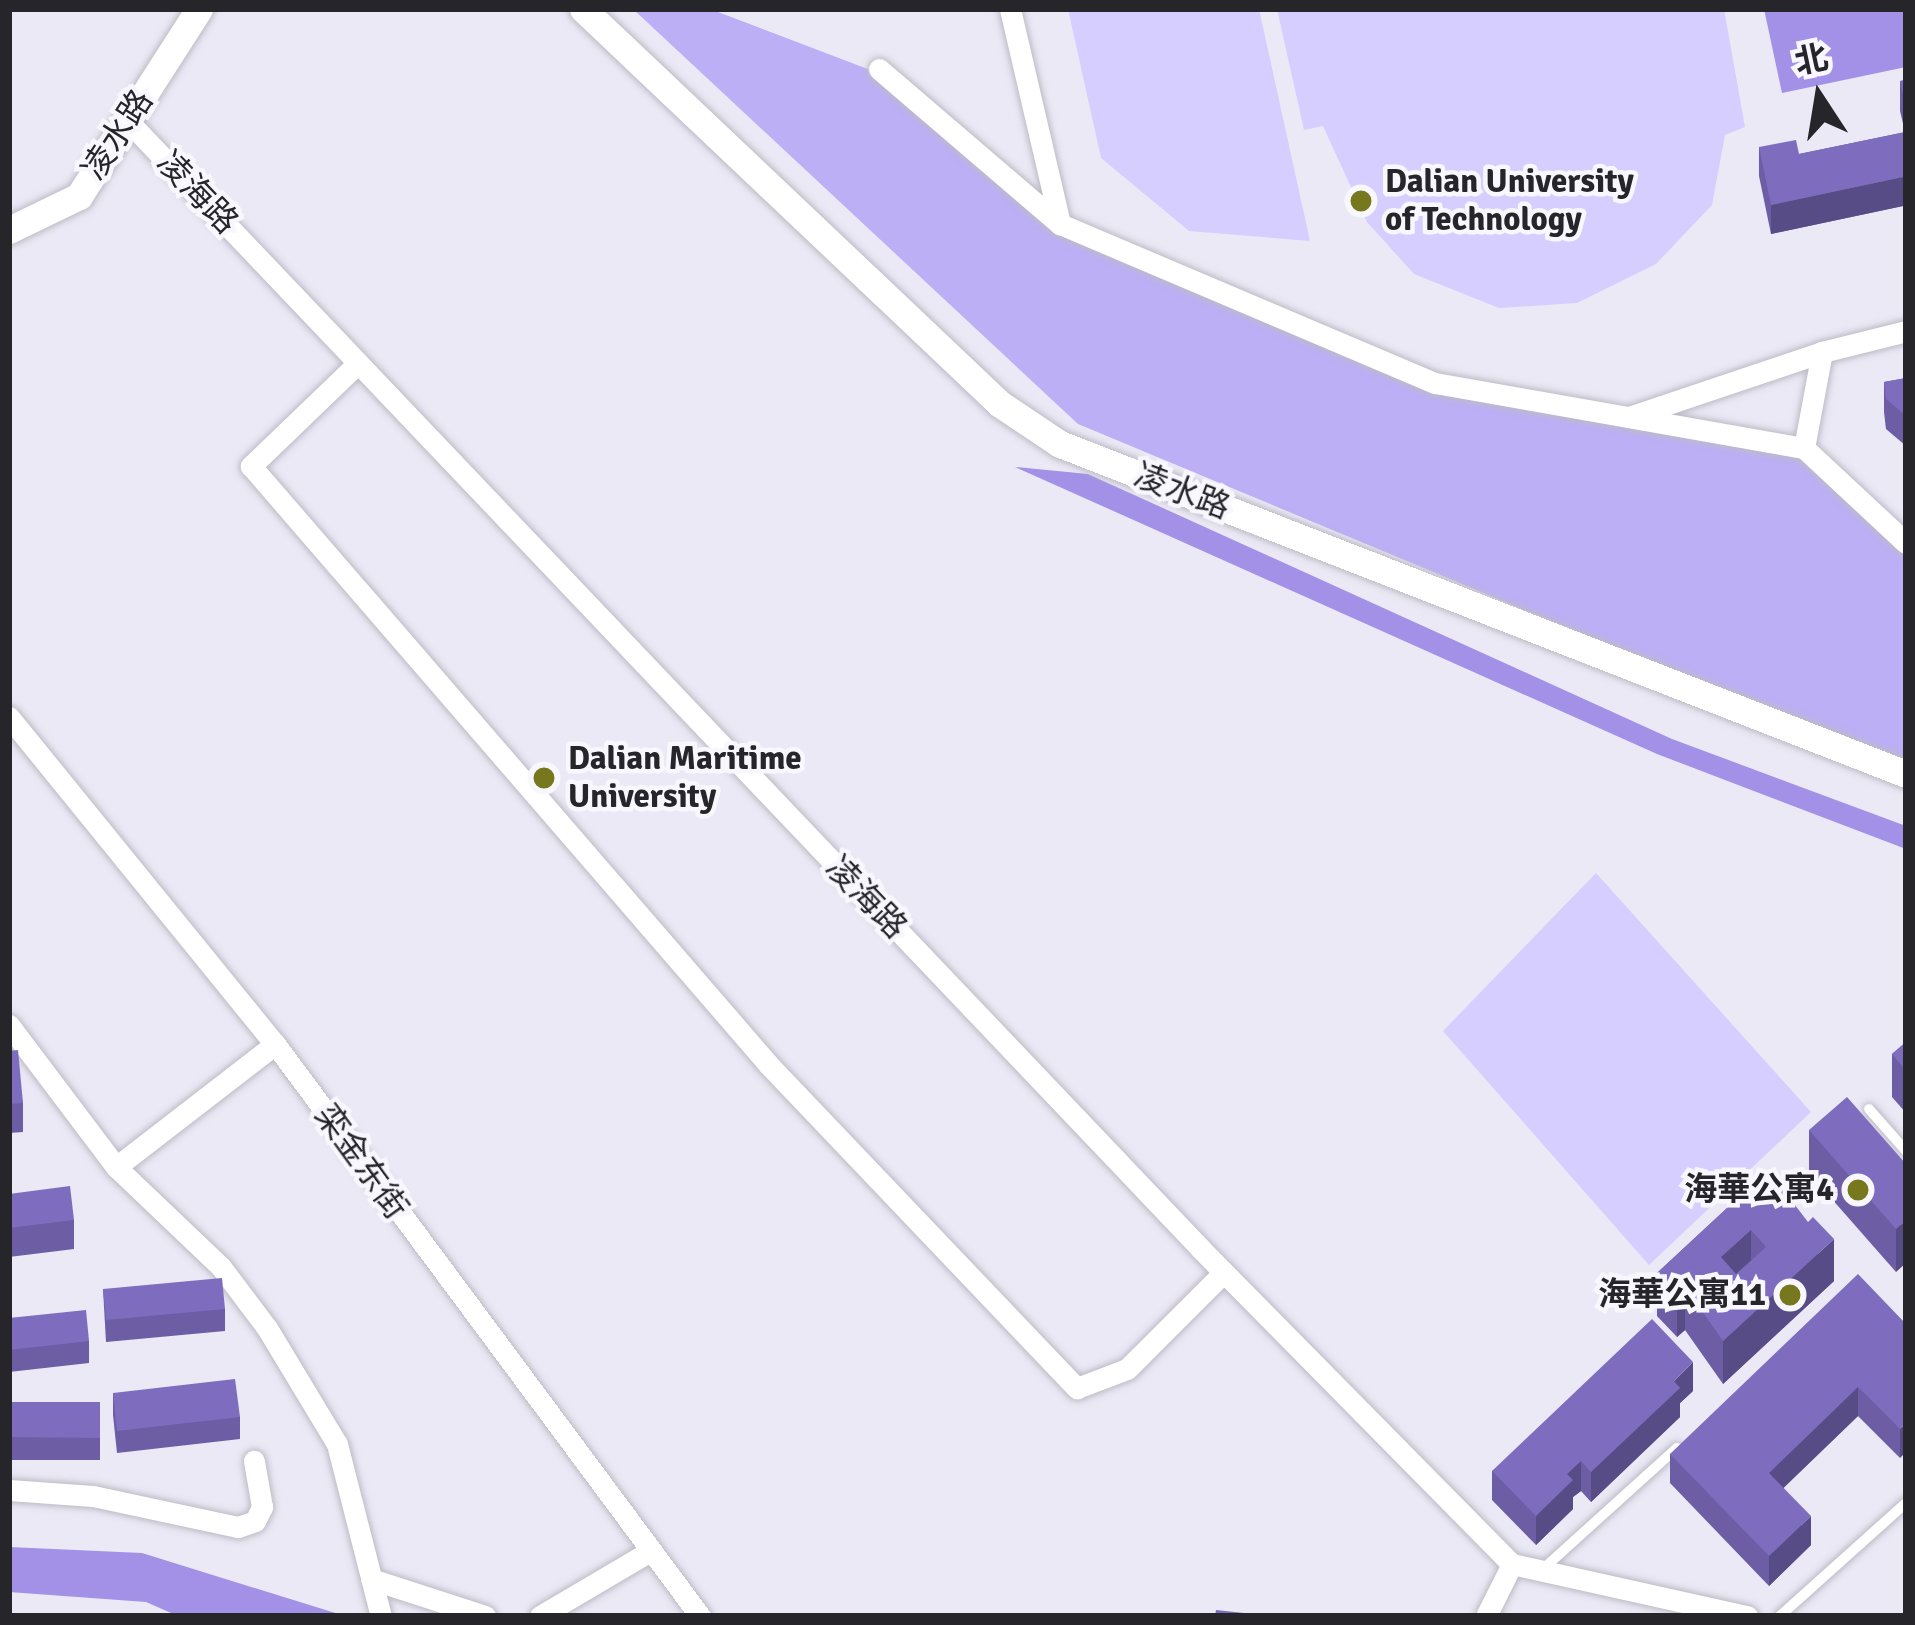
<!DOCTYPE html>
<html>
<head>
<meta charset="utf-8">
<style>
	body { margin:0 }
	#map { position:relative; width:1915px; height:1625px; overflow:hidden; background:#ebe9f5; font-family:Signika,"Noto Sans SC",sans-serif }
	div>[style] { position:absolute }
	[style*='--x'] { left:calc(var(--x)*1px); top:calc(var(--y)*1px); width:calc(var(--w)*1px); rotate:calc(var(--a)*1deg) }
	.green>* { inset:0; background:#d6cefe }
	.forest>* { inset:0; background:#bcaff6 }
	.water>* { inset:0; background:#a291e7 }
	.roads { filter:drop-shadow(0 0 3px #bdbbc6) drop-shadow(0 0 3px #bdbbc6) }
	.lane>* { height:10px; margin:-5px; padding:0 5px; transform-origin:5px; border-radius:5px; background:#fff }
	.street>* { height:21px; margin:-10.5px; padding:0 10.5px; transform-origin:10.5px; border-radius:10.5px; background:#fff }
	.secondary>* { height:27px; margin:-13.5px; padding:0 13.5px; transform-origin:13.5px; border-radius:13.5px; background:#fff }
	.wall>* { inset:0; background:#6c5da4 }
	.shaded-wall>* { inset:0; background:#584c86 }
	.building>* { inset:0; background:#7e6cbf }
	.dots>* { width:33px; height:33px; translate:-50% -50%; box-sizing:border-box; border:6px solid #f8f7fe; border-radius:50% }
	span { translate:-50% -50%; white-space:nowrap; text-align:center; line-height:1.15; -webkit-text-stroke:9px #f8f7fe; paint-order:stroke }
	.street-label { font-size:33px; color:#26262a }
	.poi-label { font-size:33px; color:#26262a; font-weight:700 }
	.left { translate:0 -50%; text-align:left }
	.right { translate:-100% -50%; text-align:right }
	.frame { position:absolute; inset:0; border:12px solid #26262a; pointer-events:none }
	.north { position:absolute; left:1759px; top:36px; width:120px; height:120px; -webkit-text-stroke:9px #f8f7fe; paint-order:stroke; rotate:348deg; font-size:33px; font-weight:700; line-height:48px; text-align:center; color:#26262a }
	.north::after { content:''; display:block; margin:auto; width:42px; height:54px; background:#26262a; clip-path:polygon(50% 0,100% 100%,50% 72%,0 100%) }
</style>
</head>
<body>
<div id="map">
	<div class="green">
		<i style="clip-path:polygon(1068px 9px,1259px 9px,1310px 241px,1189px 231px,1101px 158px)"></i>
		<i style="clip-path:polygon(1277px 9px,1724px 9px,1745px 127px,1725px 135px,1712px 205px,1656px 264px,1577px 303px,1499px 308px,1414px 274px,1367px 222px,1323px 126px,1304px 130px)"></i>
		<i style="clip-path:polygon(1596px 873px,1811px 1112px,1649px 1265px,1443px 1031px)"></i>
	</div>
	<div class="forest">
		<i style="clip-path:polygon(633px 9px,710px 9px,886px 76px,1060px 224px,1435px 383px,1804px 448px,1906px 547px,1906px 769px,1078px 424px)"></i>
	</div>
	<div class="water">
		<i style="clip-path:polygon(1764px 9px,1906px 9px,1906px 67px,1782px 93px)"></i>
		<i style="clip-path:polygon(1015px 467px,1088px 474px,1672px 739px,1906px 826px,1906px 849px,1657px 754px)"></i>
		<i style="clip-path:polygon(9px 1547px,142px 1553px,345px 1616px,178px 1616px,146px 1602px,9px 1592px)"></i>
	</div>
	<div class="roads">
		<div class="lane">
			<i style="--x:1869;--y:1109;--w:56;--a:48.6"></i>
			<i style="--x:1544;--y:1568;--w:179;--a:-42.1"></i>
			<i style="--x:1780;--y:1616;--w:169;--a:-41.9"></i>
		</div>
		<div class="street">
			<i style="--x:1010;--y:9;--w:221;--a:76.9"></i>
			<i style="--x:1060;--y:224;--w:407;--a:23"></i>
			<i style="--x:1435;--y:383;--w:375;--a:10"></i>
			<i style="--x:1804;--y:448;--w:139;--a:43"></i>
			<i style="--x:879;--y:69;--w:238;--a:40.6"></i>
			<i style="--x:127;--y:120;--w:1558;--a:46.43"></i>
			<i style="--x:1201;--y:1249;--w:443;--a:45.4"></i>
			<i style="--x:358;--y:363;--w:149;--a:136.1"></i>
			<i style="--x:251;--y:466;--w:791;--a:49.15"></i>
			<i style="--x:768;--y:1064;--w:448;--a:46.4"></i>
			<i style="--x:1077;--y:1388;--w:53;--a:-20.8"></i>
			<i style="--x:1127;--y:1369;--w:136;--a:-45"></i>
			<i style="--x:1629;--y:417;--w:204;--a:-18.6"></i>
			<i style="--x:1804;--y:448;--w:98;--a:-79.4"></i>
			<i style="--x:1822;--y:352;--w:87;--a:-14"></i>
			<i style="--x:9;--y:717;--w:422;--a:50.9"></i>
			<i style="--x:275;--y:1044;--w:713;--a:53.39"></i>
			<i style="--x:9;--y:1025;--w:178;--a:53"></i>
			<i style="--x:116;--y:1167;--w:145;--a:43.6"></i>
			<i style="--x:221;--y:1267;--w:76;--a:53"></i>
			<i style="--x:267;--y:1328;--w:135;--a:58.9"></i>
			<i style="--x:337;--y:1444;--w:178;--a:75.7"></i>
			<i style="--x:116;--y:1167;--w:201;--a:-37.7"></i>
			<i style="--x:9;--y:1490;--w:84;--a:4.1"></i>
			<i style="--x:93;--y:1496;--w:148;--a:12.1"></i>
			<i style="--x:238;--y:1527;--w:18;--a:-19"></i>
			<i style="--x:255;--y:1521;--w:16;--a:-63"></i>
			<i style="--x:262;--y:1507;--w:47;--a:-99.9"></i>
			<i style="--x:1512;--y:1564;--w:241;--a:12.5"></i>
			<i style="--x:371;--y:1579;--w:120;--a:18"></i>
			<i style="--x:540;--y:1616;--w:124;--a:-30.5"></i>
			<i style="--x:1486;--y:1616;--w:58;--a:-63.4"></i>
		</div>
		<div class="secondary">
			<i style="--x:583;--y:9;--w:574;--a:43.45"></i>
			<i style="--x:1000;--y:404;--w:72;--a:33.7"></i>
			<i style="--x:1060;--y:444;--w:908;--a:21.31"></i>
			<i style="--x:9;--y:230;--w:78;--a:-25.9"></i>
			<i style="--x:79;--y:196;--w:222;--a:-57.3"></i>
		</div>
	</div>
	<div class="wall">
		<i style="clip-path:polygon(1906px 80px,1906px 221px,1903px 206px,1771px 234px,1759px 176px,1759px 147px,1799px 154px,1905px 132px,1900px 111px,1900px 81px)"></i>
		<i style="clip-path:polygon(1906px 378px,1906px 446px,1886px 429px,1884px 412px,1884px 382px)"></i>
		<i style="clip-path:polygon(1906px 1042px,1906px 1113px,1892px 1097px,1892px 1054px)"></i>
		<i style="clip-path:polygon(9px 1051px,23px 1103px,23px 1132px,9px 1133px)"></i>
		<i style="clip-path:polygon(1809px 1130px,1906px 1164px,1896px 1272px,1809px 1173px)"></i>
		<i style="clip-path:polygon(1768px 1170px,1834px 1281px,1723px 1384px,1685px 1330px,1677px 1337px,1657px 1316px,1657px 1273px)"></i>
		<i style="clip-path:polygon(9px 1194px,74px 1220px,74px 1249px,9px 1257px)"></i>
		<i style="clip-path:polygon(103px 1289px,225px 1309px,225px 1331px,106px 1342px)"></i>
		<i style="clip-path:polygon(9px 1318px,89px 1341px,89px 1363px,9px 1372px)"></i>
		<i style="clip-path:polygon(1906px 1324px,1900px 1458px,1858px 1416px,1783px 1488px,1811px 1545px,1769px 1586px,1670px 1483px,1670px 1454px)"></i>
		<i style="clip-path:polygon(1693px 1391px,1680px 1403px,1680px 1417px,1591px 1502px,1581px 1491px,1573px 1497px,1573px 1509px,1536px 1545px,1492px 1500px,1492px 1471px)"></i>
		<i style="clip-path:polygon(113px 1393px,240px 1417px,240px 1439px,117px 1453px,113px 1415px)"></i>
		<i style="clip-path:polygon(9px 1402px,100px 1402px,100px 1460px,9px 1460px)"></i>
	</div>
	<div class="shaded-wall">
		<i style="clip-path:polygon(1903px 177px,1903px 206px,1771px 234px,1771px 205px)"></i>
		<i style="clip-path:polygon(1906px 1220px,1906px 1263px,1896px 1272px,1896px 1229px)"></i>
		<i style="clip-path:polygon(1751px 1230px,1751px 1273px,1721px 1300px,1721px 1257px)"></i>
		<i style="clip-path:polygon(1834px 1239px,1834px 1281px,1723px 1384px,1723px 1341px)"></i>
		<i style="clip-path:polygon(1685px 1287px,1685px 1330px,1677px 1337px,1677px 1294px)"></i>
		<i style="clip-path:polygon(1693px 1362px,1693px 1391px,1680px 1403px,1680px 1417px,1591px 1502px,1591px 1472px,1674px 1381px)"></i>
		<i style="clip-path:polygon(1858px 1387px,1858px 1416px,1769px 1502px,1769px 1473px)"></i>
		<i style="clip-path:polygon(1906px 1423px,1906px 1452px,1900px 1458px,1900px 1429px)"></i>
		<i style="clip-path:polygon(1581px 1461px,1581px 1491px,1573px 1497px,1573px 1509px,1536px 1545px,1536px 1516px,1567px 1474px)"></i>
		<i style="clip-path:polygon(1811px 1516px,1811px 1545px,1769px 1586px,1769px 1556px)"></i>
	</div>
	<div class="building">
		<i style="clip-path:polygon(1906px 80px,1906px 108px,1900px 81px)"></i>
		<i style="clip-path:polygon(1906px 132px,1906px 192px,1903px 177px,1771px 205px,1759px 147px,1796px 140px,1799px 154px)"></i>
		<i style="clip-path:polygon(1906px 378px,1906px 416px,1886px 399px,1884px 382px)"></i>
		<i style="clip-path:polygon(1906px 1042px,1906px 1071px,1892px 1054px)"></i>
		<i style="clip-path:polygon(18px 1050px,23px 1103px,9px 1104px,9px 1051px)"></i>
		<i style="clip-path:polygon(1847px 1097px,1906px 1164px,1906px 1220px,1896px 1229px,1809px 1130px)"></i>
		<i style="clip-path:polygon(evenodd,1768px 1170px,1808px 1222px,1813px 1217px,1834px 1239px,1723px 1341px,1685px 1287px,1677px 1294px,1657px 1273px,1768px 1170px,1751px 1230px,1766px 1247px,1736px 1274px,1721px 1257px,1751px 1230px)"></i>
		<i style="clip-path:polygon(70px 1186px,74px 1220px,9px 1228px,9px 1194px)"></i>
		<i style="clip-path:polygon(1858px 1274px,1906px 1324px,1906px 1423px,1900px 1429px,1858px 1387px,1769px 1473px,1811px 1516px,1769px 1556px,1670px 1454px)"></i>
		<i style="clip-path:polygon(222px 1278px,225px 1309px,106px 1320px,103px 1289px)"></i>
		<i style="clip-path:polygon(86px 1310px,89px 1341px,9px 1350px,9px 1318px)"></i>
		<i style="clip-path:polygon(1652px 1319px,1693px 1362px,1674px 1381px,1680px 1388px,1591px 1472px,1581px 1461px,1567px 1474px,1573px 1480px,1536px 1516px,1492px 1471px)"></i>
		<i style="clip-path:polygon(235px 1379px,240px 1417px,117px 1431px,113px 1393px)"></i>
		<i style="clip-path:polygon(9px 1402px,100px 1402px,100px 1438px,9px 1437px)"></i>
		<i style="clip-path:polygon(1216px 1610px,1273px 1616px,1215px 1616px)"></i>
	</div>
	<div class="dots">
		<i style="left:1361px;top:201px;background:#77781e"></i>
		<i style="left:544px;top:778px;background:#77781e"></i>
		<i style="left:1858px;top:1190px;background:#77781e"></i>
		<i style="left:1790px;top:1295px;background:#77781e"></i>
	</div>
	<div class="street-label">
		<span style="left:118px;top:135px;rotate:-57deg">凌水路</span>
		<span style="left:197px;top:193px;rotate:46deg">凌海路</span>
		<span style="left:1182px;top:492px;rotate:21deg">凌水路</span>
		<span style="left:866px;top:898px;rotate:46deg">凌海路</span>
		<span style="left:361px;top:1162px;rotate:54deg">栾金东街</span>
	</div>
	<div class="poi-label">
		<span class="left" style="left:1385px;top:201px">Dalian University<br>of Technology</span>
		<span class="left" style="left:568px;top:778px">Dalian Maritime<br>University</span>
		<span class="right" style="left:1834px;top:1190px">海華公寓4</span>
		<span class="right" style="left:1766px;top:1295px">海華公寓11</span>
	</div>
	<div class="frame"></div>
	<div class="north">北</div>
</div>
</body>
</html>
